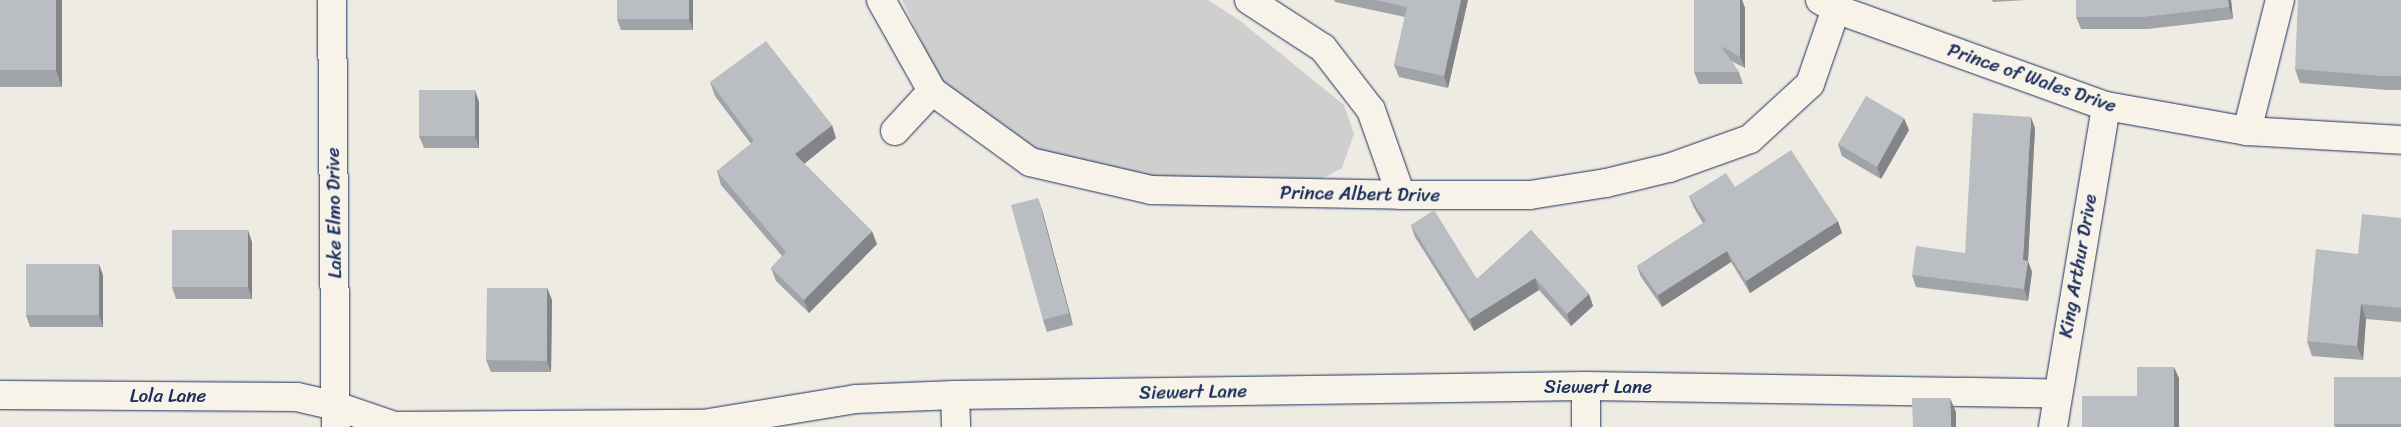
<!DOCTYPE html>
<html>
<head>
<meta charset="utf-8">
<style>
	body { margin:0 }
	#map { position:relative; width:2401px; height:427px; overflow:hidden; background:#eeebe2; font-family:Sriracha,sans-serif }
	div>[style] { position:absolute }
	[style*='--x'] { left:calc(var(--x)*1px); top:calc(var(--y)*1px); width:calc(var(--w)*1px); rotate:calc(var(--a)*1deg) }
	.green>* { inset:0; background:#cfcfcf }
	.roads { filter:drop-shadow(0 0 1px #1b2f5e) drop-shadow(0 0 1px #1b2f5e) }
	.minor>* { height:28px; margin:-14px; padding:0 14px; transform-origin:14px; border-radius:14px; background:#f7f3e8 }
	.major>* { height:28px; margin:-14px; padding:0 14px; transform-origin:14px; border-radius:14px; background:#f7f3e8 }
	.wall>* { inset:0; background:#a0a3a7 }
	.shaded-wall>* { inset:0; background:#828488 }
	.building>* { inset:0; background:#babdc2 }
	span { translate:-50% -50%; white-space:nowrap; text-align:center; line-height:1.15; -webkit-text-stroke:4.5px #f7f3e8; paint-order:stroke }
	.street-label { font-size:19px; color:#1b2f5e }
</style>
</head>
<body>
<div id="map">
	<div class="green">
		<i style="clip-path:polygon(902px 0,1208px 0,1239px 20px,1344px 105px,1354px 134px,1342px 168px,1322px 179px,1154px 177px,1057px 162px,1006px 138px,938px 77px)"></i>
	</div>
	<div class="roads">
		<div class="minor">
			<i style="--x:881;--y:0;--w:104;--a:60.7"></i>
			<i style="--x:932;--y:91;--w:121;--a:35.9"></i>
			<i style="--x:1030;--y:162;--w:124;--a:13"></i>
			<i style="--x:1151;--y:190;--w:250;--a:1.1"></i>
			<i style="--x:1401;--y:195;--w:129;--a:0"></i>
			<i style="--x:1530;--y:195;--w:77;--a:-9"></i>
			<i style="--x:1606;--y:183;--w:65;--a:-13.4"></i>
			<i style="--x:1669;--y:168;--w:86;--a:-19.7"></i>
			<i style="--x:1750;--y:139;--w:81;--a:-42.5"></i>
			<i style="--x:1810;--y:84;--w:79;--a:-70.9"></i>
			<i style="--x:1249;--y:0;--w:88;--a:33"></i>
			<i style="--x:1323;--y:48;--w:78;--a:52.3"></i>
			<i style="--x:1371;--y:110;--w:90;--a:70.6"></i>
			<i style="--x:1820;--y:0;--w:18;--a:29"></i>
			<i style="--x:1836;--y:9;--w:287;--a:19.8"></i>
			<i style="--x:2106;--y:106;--w:143;--a:10.1"></i>
			<i style="--x:2247;--y:131;--w:154;--a:3.3"></i>
			<i style="--x:895;--y:131;--w:54;--a:-47.2"></i>
			<i style="--x:2247;--y:131;--w:135;--a:-75.9"></i>
			<i style="--x:0;--y:395;--w:297;--a:0.4"></i>
			<i style="--x:297;--y:397;--w:40;--a:13"></i>
			<i style="--x:336;--y:406;--w:61;--a:19"></i>
			<i style="--x:394;--y:426;--w:309;--a:-0.4"></i>
			<i style="--x:703;--y:424;--w:155;--a:-9.3"></i>
			<i style="--x:856;--y:399;--w:99;--a:-2.3"></i>
			<i style="--x:955;--y:395;--w:631;--a:-0.82"></i>
			<i style="--x:1586;--y:386;--w:471;--a:0.9"></i>
			<i style="--x:955;--y:395;--w:32;--a:88"></i>
			<i style="--x:1586;--y:427;--w:41;--a:-90"></i>
			<i style="--x:2053;--y:427;--w:325;--a:-80.6"></i>
		</div>
		<div class="major">
			<i style="--x:332;--y:0;--w:427;--a:89.5"></i>
		</div>
	</div>
	<div class="wall">
		<i style="clip-path:polygon(0 0,62px 0,62px 87px,0 87px)"></i>
		<i style="clip-path:polygon(693px 0,693px 30px,621px 30px,617px 19px)"></i>
		<i style="clip-path:polygon(1334px 0,1468px 0,1448px 88px,1399px 77px,1394px 65px,1405px 17px,1335px 2px)"></i>
		<i style="clip-path:polygon(1694px 0,1742px 0,1745px 8px,1745px 68px,1731px 61px,1739px 72px,1743px 84px,1699px 84px,1694px 72px)"></i>
		<i style="clip-path:polygon(1992px 0,2027px 0,1993px 2px)"></i>
		<i style="clip-path:polygon(2076px 0,2231px 0,2233px 19px,2148px 29px,2081px 29px,2076px 17px)"></i>
		<i style="clip-path:polygon(2401px 0,2401px 90px,2387px 90px,2300px 83px,2295px 69px)"></i>
		<i style="clip-path:polygon(710px 82px,836px 138px,804px 164px,877px 244px,809px 313px,776px 281px,771px 268px,782px 256px,721px 185px,717px 171px,751px 144px,715px 96px)"></i>
		<i style="clip-path:polygon(479px 102px,479px 148px,424px 148px,419px 136px)"></i>
		<i style="clip-path:polygon(2035px 128px,2028px 261px,2032px 272px,2028px 301px,1916px 287px,1912px 275px,1965px 253px)"></i>
		<i style="clip-path:polygon(1909px 130px,1881px 179px,1842px 156px,1838px 144px)"></i>
		<i style="clip-path:polygon(1735px 187px,1842px 233px,1750px 293px,1731px 262px,1662px 307px,1641px 277px,1637px 266px,1703px 223px,1694px 208px,1689px 196px)"></i>
		<i style="clip-path:polygon(1042px 210px,1073px 325px,1047px 332px,1043px 320px)"></i>
		<i style="clip-path:polygon(2401px 218px,2401px 322px,2366px 319px,2363px 360px,2312px 356px,2307px 341px,2358px 254px)"></i>
		<i style="clip-path:polygon(1411px 225px,1477px 279px,1531px 230px,1589px 294px,1593px 306px,1571px 326px,1539px 290px,1474px 331px,1415px 237px)"></i>
		<i style="clip-path:polygon(252px 242px,252px 299px,176px 299px,172px 287px)"></i>
		<i style="clip-path:polygon(103px 275px,103px 327px,30px 327px,26px 315px)"></i>
		<i style="clip-path:polygon(547px 288px,552px 300px,551px 372px,491px 372px,486px 360px)"></i>
		<i style="clip-path:polygon(2401px 377px,2401px 427px,2335px 427px,2334px 424px)"></i>
	</div>
	<div class="shaded-wall">
		<i style="clip-path:polygon(56px 0,62px 0,62px 87px,56px 70px)"></i>
		<i style="clip-path:polygon(689px 0,693px 0,693px 30px,689px 19px)"></i>
		<i style="clip-path:polygon(1461px 0,1468px 0,1448px 88px,1444px 76px)"></i>
		<i style="clip-path:polygon(1740px 0,1742px 0,1745px 8px,1745px 68px,1740px 57px)"></i>
		<i style="clip-path:polygon(2228px 0,2231px 0,2233px 19px,2229px 7px)"></i>
		<i style="clip-path:polygon(475px 90px,479px 102px,479px 148px,475px 136px)"></i>
		<i style="clip-path:polygon(2031px 117px,2035px 128px,2028px 261px,2032px 272px,2028px 301px,2024px 289px,2023px 260px)"></i>
		<i style="clip-path:polygon(1904px 118px,1909px 130px,1881px 179px,1877px 167px)"></i>
		<i style="clip-path:polygon(832px 125px,836px 138px,799px 168px,795px 154px)"></i>
		<i style="clip-path:polygon(1038px 198px,1042px 210px,1073px 325px,1069px 313px)"></i>
		<i style="clip-path:polygon(1838px 221px,1842px 233px,1750px 293px,1746px 281px)"></i>
		<i style="clip-path:polygon(248px 230px,252px 242px,252px 299px,248px 287px)"></i>
		<i style="clip-path:polygon(872px 231px,877px 244px,809px 313px,804px 300px)"></i>
		<i style="clip-path:polygon(1727px 251px,1731px 262px,1662px 307px,1658px 295px)"></i>
		<i style="clip-path:polygon(99px 264px,103px 275px,103px 327px,99px 315px)"></i>
		<i style="clip-path:polygon(1535px 278px,1539px 290px,1474px 331px,1470px 319px)"></i>
		<i style="clip-path:polygon(547px 288px,552px 300px,551px 372px,547px 361px)"></i>
		<i style="clip-path:polygon(1589px 294px,1593px 306px,1571px 326px,1567px 314px)"></i>
		<i style="clip-path:polygon(2361px 304px,2366px 319px,2363px 360px,2357px 346px)"></i>
		<i style="clip-path:polygon(2174px 367px,2179px 378px,2179px 427px,2174px 427px)"></i>
		<i style="clip-path:polygon(1950px 398px,1956px 412px,1956px 427px,1951px 427px)"></i>
	</div>
	<div class="building">
		<i style="clip-path:polygon(0 0,56px 0,56px 70px,0 70px)"></i>
		<i style="clip-path:polygon(617px 0,689px 0,689px 19px,617px 19px)"></i>
		<i style="clip-path:polygon(1376px 0,1461px 0,1444px 76px,1394px 65px,1407px 7px)"></i>
		<i style="clip-path:polygon(1694px 0,1740px 0,1740px 57px,1721px 46px,1739px 72px,1694px 72px)"></i>
		<i style="clip-path:polygon(2076px 0,2228px 0,2229px 7px,2143px 17px,2076px 17px)"></i>
		<i style="clip-path:polygon(2298px 0,2401px 0,2401px 76px,2382px 76px,2295px 69px)"></i>
		<i style="clip-path:polygon(766px 41px,832px 125px,795px 154px,872px 231px,804px 300px,771px 268px,786px 252px,717px 171px,754px 141px,710px 82px)"></i>
		<i style="clip-path:polygon(419px 90px,475px 90px,475px 136px,419px 136px)"></i>
		<i style="clip-path:polygon(1866px 96px,1904px 118px,1877px 167px,1838px 144px)"></i>
		<i style="clip-path:polygon(1973px 113px,2031px 117px,2023px 260px,2028px 261px,2024px 289px,1912px 275px,1916px 246px,1965px 253px)"></i>
		<i style="clip-path:polygon(1791px 150px,1838px 221px,1746px 281px,1727px 251px,1658px 295px,1637px 266px,1706px 221px,1689px 196px,1726px 173px,1735px 187px)"></i>
		<i style="clip-path:polygon(1038px 198px,1069px 313px,1043px 320px,1011px 205px)"></i>
		<i style="clip-path:polygon(1434px 210px,1477px 279px,1531px 230px,1589px 294px,1567px 314px,1535px 278px,1470px 319px,1411px 225px)"></i>
		<i style="clip-path:polygon(2362px 214px,2401px 218px,2401px 308px,2361px 304px,2357px 346px,2307px 341px,2316px 249px,2358px 254px)"></i>
		<i style="clip-path:polygon(172px 230px,248px 230px,248px 287px,172px 287px)"></i>
		<i style="clip-path:polygon(26px 264px,99px 264px,99px 315px,26px 315px)"></i>
		<i style="clip-path:polygon(487px 288px,547px 288px,547px 361px,486px 360px)"></i>
		<i style="clip-path:polygon(2137px 367px,2174px 367px,2174px 427px,2082px 427px,2082px 396px,2137px 396px)"></i>
		<i style="clip-path:polygon(2334px 377px,2401px 377px,2401px 424px,2334px 424px)"></i>
		<i style="clip-path:polygon(1912px 398px,1950px 398px,1951px 427px,1913px 427px)"></i>
	</div>
	<div class="street-label">
		<span style="left:2032px;top:78px;rotate:19deg">Prince of Wales Drive</span>
		<span style="left:1360px;top:194px;rotate:1deg">Prince Albert Drive</span>
		<span style="left:334px;top:213px;rotate:-91deg">Lake Elmo Drive</span>
		<span style="left:2078px;top:266px;rotate:-80deg">King Arthur Drive</span>
		<span style="left:1598px;top:387px">Siewert Lane</span>
		<span style="left:1193px;top:392px;rotate:-1deg">Siewert Lane</span>
		<span style="left:168px;top:396px">Lola Lane</span>
	</div>
</div>
</body>
</html>
